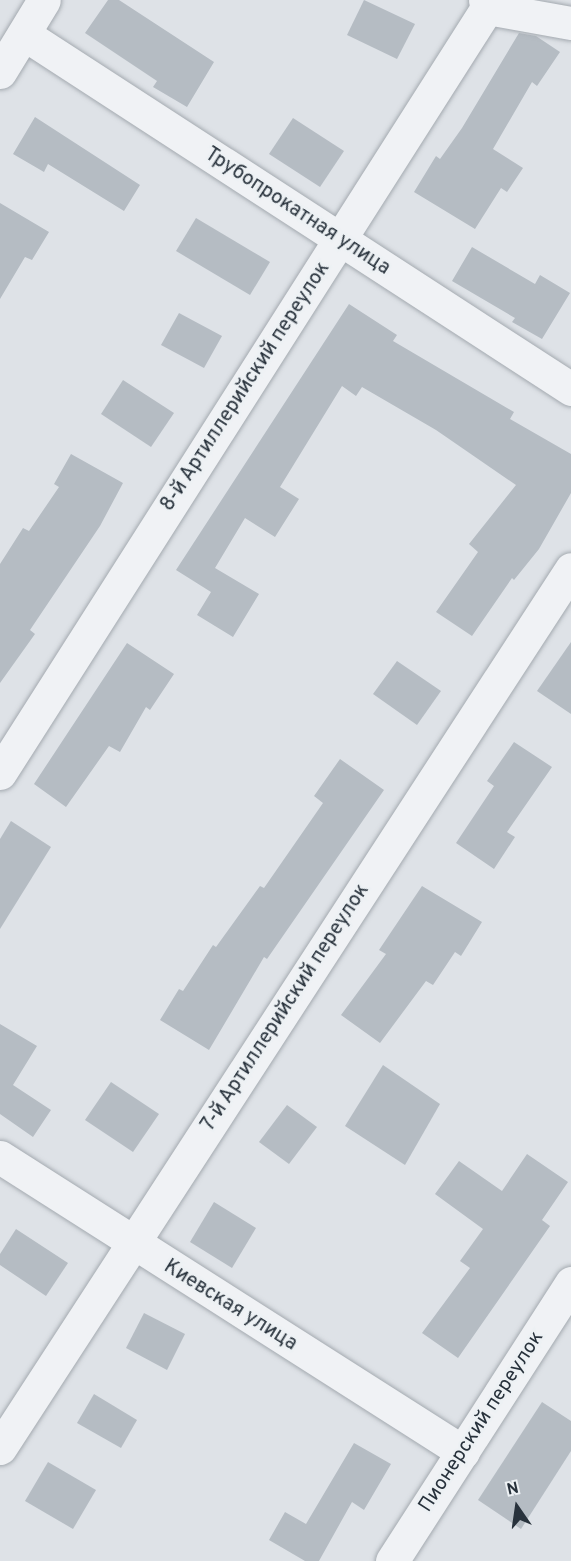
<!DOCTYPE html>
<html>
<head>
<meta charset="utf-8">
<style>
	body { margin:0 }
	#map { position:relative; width:571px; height:1561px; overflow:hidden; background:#dee2e7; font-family:Overpass,sans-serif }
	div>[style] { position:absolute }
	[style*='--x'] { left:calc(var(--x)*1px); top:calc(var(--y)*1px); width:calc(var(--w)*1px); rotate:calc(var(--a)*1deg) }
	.building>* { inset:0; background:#b5bcc3 }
	.roads { filter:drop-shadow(0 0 2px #a4aab0) drop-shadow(0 0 2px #a4aab0) }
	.minor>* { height:33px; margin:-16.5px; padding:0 16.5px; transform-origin:16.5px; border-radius:16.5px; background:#f0f2f5 }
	span { translate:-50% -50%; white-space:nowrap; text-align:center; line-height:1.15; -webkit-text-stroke:5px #edf1f4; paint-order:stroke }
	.street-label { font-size:20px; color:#28323c }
	.north { position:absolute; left:487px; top:1477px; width:60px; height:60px; -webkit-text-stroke:4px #edf1f4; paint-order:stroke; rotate:347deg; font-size:16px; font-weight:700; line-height:24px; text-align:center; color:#28323c }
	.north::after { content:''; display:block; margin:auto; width:21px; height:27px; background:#28323c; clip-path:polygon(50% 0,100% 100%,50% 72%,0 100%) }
</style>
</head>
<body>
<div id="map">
	<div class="building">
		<i style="clip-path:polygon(108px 0,119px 0,214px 62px,187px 107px,153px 87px,157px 81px,85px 33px)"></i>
		<i style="clip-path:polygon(364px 0,415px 24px,397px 59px,347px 35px)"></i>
		<i style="clip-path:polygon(519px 33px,536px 36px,560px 52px,537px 86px,532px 82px,493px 149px,523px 168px,507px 192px,501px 188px,475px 229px,414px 192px,436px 156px,440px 159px,462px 128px)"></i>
		<i style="clip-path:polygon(35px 117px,140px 185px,124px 211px,48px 164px,44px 172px,13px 154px)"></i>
		<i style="clip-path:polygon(293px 118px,344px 151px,320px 187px,269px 154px)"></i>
		<i style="clip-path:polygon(0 203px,49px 232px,32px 260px,25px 257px,0 299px)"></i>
		<i style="clip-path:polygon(196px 218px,270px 262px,250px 295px,176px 251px)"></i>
		<i style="clip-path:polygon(472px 247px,535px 284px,540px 275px,570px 293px,542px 339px,512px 322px,515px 318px,452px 281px)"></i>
		<i style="clip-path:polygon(349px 304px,397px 335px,393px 341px,514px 412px,510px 419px,571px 454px,571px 493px,539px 549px,514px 580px,512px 578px,472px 636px,436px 612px,478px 552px,469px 544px,516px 485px,436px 430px,362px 387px,356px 396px,342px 386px,280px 487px,299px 499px,275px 537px,245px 518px,215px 568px,259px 594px,233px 637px,197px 615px,211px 592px,176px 570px)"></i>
		<i style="clip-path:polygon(179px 313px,222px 336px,204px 368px,161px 345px)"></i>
		<i style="clip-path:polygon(123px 380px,174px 413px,151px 447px,101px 414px)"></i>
		<i style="clip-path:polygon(71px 454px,123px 483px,100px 526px,30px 630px,35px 634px,0 683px,0 564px,23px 528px,29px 531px,59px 487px,54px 484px)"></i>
		<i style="clip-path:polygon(571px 642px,571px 714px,537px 691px)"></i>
		<i style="clip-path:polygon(127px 643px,174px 674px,150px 710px,146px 707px,120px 752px,109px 746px,66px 807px,34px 784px)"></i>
		<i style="clip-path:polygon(397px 661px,441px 691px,417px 725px,373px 694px)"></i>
		<i style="clip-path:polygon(514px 742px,552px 767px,507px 832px,515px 837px,494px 869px,456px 843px,494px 786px,487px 781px)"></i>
		<i style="clip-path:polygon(340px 759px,384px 790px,267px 959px,264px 957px,209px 1050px,160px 1020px,179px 989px,183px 991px,213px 945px,216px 947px,260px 886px,264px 888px,323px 803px,314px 796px)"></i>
		<i style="clip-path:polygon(11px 821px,51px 847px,0 929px,0 839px)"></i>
		<i style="clip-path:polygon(422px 886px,482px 922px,461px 956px,455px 952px,433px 985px,426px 981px,380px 1043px,341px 1015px,386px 954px,379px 950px)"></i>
		<i style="clip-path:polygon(0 1024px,37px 1046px,13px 1085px,51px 1110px,33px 1137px,0 1114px)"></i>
		<i style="clip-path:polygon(383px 1065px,440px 1104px,405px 1165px,345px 1126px)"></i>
		<i style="clip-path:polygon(111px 1082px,159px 1114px,133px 1152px,85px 1120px)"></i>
		<i style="clip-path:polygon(287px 1105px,317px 1127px,289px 1164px,259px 1142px)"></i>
		<i style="clip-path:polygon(527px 1154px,568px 1182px,542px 1220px,550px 1226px,458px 1358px,422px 1333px,470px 1268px,460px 1261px,483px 1229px,435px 1194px,459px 1161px,502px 1191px)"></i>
		<i style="clip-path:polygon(214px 1202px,256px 1228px,232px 1268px,190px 1242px)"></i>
		<i style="clip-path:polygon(16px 1229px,68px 1263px,46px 1296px,0 1265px,0 1254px)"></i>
		<i style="clip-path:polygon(144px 1313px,185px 1334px,167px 1370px,126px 1348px)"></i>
		<i style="clip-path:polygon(94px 1394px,137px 1420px,121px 1448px,77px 1423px)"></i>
		<i style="clip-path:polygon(542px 1402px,571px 1421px,571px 1451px,521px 1529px,478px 1500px)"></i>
		<i style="clip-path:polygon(354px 1443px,391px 1464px,364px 1510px,352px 1502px,319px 1561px,305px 1561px,269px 1540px,285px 1512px,306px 1524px)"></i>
		<i style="clip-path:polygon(48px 1462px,96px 1490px,73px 1529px,25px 1501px)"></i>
	</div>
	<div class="roads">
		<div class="minor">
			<i style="--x:487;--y:8;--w:85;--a:10.1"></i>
			<i style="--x:24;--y:34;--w:652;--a:32.98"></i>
			<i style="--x:0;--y:72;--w:84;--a:-58.6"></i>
			<i style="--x:0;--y:773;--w:907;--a:-57.52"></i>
			<i style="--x:487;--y:8;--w:8;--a:-104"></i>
			<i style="--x:0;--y:1157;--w:549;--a:32.5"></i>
			<i style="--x:0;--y:1448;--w:1048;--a:-56.99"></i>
			<i style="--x:392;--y:1561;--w:331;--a:-57.2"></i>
		</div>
	</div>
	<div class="street-label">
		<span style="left:297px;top:212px;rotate:33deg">Трубопрокатная улица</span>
		<span style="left:246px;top:387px;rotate:-57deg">8-й Артиллерийский переулок</span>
		<span style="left:286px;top:1008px;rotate:-57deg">7-й Артиллерийский переулок</span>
		<span style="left:230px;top:1306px;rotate:32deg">Киевская улица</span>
		<span style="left:482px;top:1422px;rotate:-57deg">Пионерский переулок</span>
	</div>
	<div class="north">N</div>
</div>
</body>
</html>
